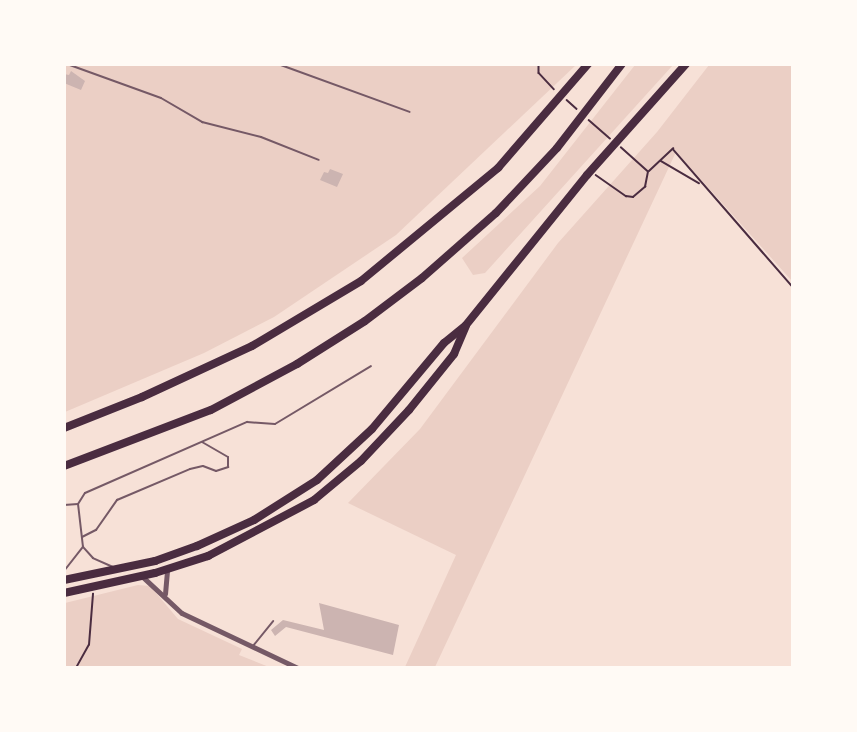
<!DOCTYPE html>
<html>
<head>
<meta charset="utf-8">
<style>
	body { margin:0 }
	#map { position:relative; width:857px; height:732px; overflow:hidden; background:#f7e1d7; font-family:Arial,sans-serif }
	div>[style] { position:absolute }
	[style*='--x'] { left:calc(var(--x)*1px); top:calc(var(--y)*1px); width:calc(var(--w)*1px); rotate:calc(var(--a)*1deg) }
	.green>* { inset:0; background:#ebcfc5 }
	.building>* { inset:0; background:#ccb4b1 }
	.path>* { height:1.5px; margin:-0.75px; padding:0 0.75px; transform-origin:0.75px; border-radius:0.75px; background:#4a2c40 }
	.service>* { height:2px; margin:-1px; padding:0 1px; transform-origin:1px; border-radius:1px; background:#755966 }
	.minor>* { height:4.5px; margin:-2.25px; padding:0 2.25px; transform-origin:2.25px; border-radius:2.25px; background:#755966 }
	.trunk>* { height:8px; margin:-4px; padding:0 4px; transform-origin:4px; border-radius:4px; background:#4a2c40 }
	.motorway>* { height:8px; margin:-4px; padding:0 4px; transform-origin:4px; border-radius:4px; background:#4a2c40 }
	span { translate:-50% -50%; white-space:nowrap; text-align:center; line-height:1.15; -webkit-text-stroke:4.5px #fffaf5; paint-order:stroke }
	.frame { position:absolute; inset:0; border:66px solid #fffaf5; pointer-events:none }
</style>
</head>
<body>
<div id="map">
	<div class="green">
		<i style="clip-path:polygon(64px 65px,576px 65px,396px 235px,274px 317px,204px 353px,65px 412px)"></i>
		<i style="clip-path:polygon(635px 65px,673px 65px,485px 273px,473px 275px,462px 258px,540px 186px)"></i>
		<i style="clip-path:polygon(709px 65px,792px 65px,792px 281px,669px 144px,676px 152px,435px 667px,405px 667px,456px 555px,348px 503px,420px 429px,558px 243px,657px 132px)"></i>
		<i style="clip-path:polygon(138px 585px,150px 586px,178px 619px,242px 649px,239px 655px,269px 667px,65px 668px,65px 603px)"></i>
	</div>
	<div class="building">
		<i style="clip-path:polygon(71px 71px,85px 81px,81px 90px,64px 83px,64px 74px,69px 75px)"></i>
		<i style="clip-path:polygon(330px 169px,343px 174px,337px 187px,320px 180px,324px 172px,328px 173px)"></i>
		<i style="clip-path:polygon(319px 603px,399px 625px,393px 655px,286px 627px,275px 636px,271px 630px,283px 620px,324px 630px)"></i>
	</div>
	<div class="path">
		<i style="--x:539;--y:64;--w:9;--a:90"></i>
		<i style="--x:539;--y:73;--w:22;--a:47"></i>
		<i style="--x:567;--y:100;--w:13;--a:42"></i>
		<i style="--x:589;--y:120;--w:28;--a:41"></i>
		<i style="--x:661;--y:161;--w:44;--a:30.1"></i>
		<i style="--x:649;--y:171;--w:33;--a:-43"></i>
		<i style="--x:673;--y:149;--w:181;--a:49"></i>
		<i style="--x:596;--y:175;--w:37;--a:35"></i>
		<i style="--x:626;--y:196;--w:7;--a:8"></i>
		<i style="--x:633;--y:197;--w:16;--a:-40"></i>
		<i style="--x:645;--y:187;--w:15;--a:-79"></i>
		<i style="--x:648;--y:172;--w:36;--a:-138"></i>
		<i style="--x:76;--y:668;--w:26;--a:-61"></i>
		<i style="--x:89;--y:645;--w:51;--a:-85.5"></i>
	</div>
	<div class="service">
		<i style="--x:67;--y:64;--w:100;--a:19.9"></i>
		<i style="--x:161;--y:98;--w:48;--a:30.3"></i>
		<i style="--x:202;--y:122;--w:61;--a:14.3"></i>
		<i style="--x:261;--y:137;--w:62;--a:21.6"></i>
		<i style="--x:278;--y:64;--w:140;--a:20"></i>
		<i style="--x:64;--y:505;--w:14;--a:-4"></i>
		<i style="--x:82;--y:537;--w:16;--a:-27"></i>
		<i style="--x:96;--y:530;--w:37;--a:-55"></i>
		<i style="--x:117;--y:500;--w:79;--a:-23"></i>
		<i style="--x:190;--y:469;--w:13;--a:-13"></i>
		<i style="--x:203;--y:466;--w:14;--a:21"></i>
		<i style="--x:216;--y:471;--w:13;--a:-18"></i>
		<i style="--x:228;--y:467;--w:10;--a:-90"></i>
		<i style="--x:228;--y:457;--w:30;--a:-150"></i>
		<i style="--x:113;--y:567;--w:22;--a:-156"></i>
		<i style="--x:93;--y:558;--w:15;--a:-132"></i>
		<i style="--x:83;--y:547;--w:43;--a:-96.6"></i>
		<i style="--x:78;--y:504;--w:13;--a:-58"></i>
		<i style="--x:85;--y:493;--w:177;--a:-23.7"></i>
		<i style="--x:247;--y:422;--w:28;--a:4"></i>
		<i style="--x:275;--y:424;--w:112;--a:-31.1"></i>
		<i style="--x:64;--y:571;--w:31;--a:-52"></i>
		<i style="--x:253;--y:646;--w:32;--a:-51"></i>
	</div>
	<div class="minor">
		<i style="--x:142;--y:576;--w:54;--a:42.8"></i>
		<i style="--x:182;--y:613;--w:128;--a:25.4"></i>
		<i style="--x:165;--y:594;--w:23;--a:-85"></i>
	</div>
	<div class="trunk">
		<i style="--x:64;--y:580;--w:93;--a:-11.8"></i>
		<i style="--x:155;--y:561;--w:45;--a:-19.7"></i>
		<i style="--x:197;--y:546;--w:63;--a:-24.5"></i>
		<i style="--x:254;--y:520;--w:75;--a:-32.4"></i>
		<i style="--x:317;--y:480;--w:75;--a:-42.8"></i>
		<i style="--x:372;--y:429;--w:112;--a:-50.1"></i>
		<i style="--x:444;--y:343;--w:28;--a:-39"></i>
		<i style="--x:466;--y:325;--w:193;--a:-51.1"></i>
		<i style="--x:587;--y:175;--w:149;--a:-48.3"></i>
		<i style="--x:64;--y:593;--w:93;--a:-12.4"></i>
		<i style="--x:155;--y:573;--w:56;--a:-17.8"></i>
		<i style="--x:208;--y:556;--w:120;--a:-27.8"></i>
		<i style="--x:314;--y:500;--w:61;--a:-39.7"></i>
		<i style="--x:361;--y:461;--w:70;--a:-46.7"></i>
		<i style="--x:409;--y:410;--w:72;--a:-51.2"></i>
		<i style="--x:454;--y:354;--w:30;--a:-67"></i>
	</div>
	<div class="motorway">
		<i style="--x:64;--y:428;--w:84;--a:-21.7"></i>
		<i style="--x:142;--y:397;--w:121;--a:-24.9"></i>
		<i style="--x:252;--y:346;--w:127;--a:-30.8"></i>
		<i style="--x:361;--y:281;--w:178;--a:-39.5"></i>
		<i style="--x:498;--y:168;--w:138;--a:-49.1"></i>
		<i style="--x:64;--y:466;--w:157;--a:-20.9"></i>
		<i style="--x:211;--y:410;--w:98;--a:-28.1"></i>
		<i style="--x:297;--y:364;--w:80;--a:-32.3"></i>
		<i style="--x:365;--y:321;--w:71;--a:-37"></i>
		<i style="--x:422;--y:278;--w:98;--a:-41.3"></i>
		<i style="--x:496;--y:213;--w:89;--a:-46.8"></i>
		<i style="--x:557;--y:148;--w:106;--a:-52.3"></i>
	</div>
	<div class="frame"></div>
</div>
</body>
</html>
